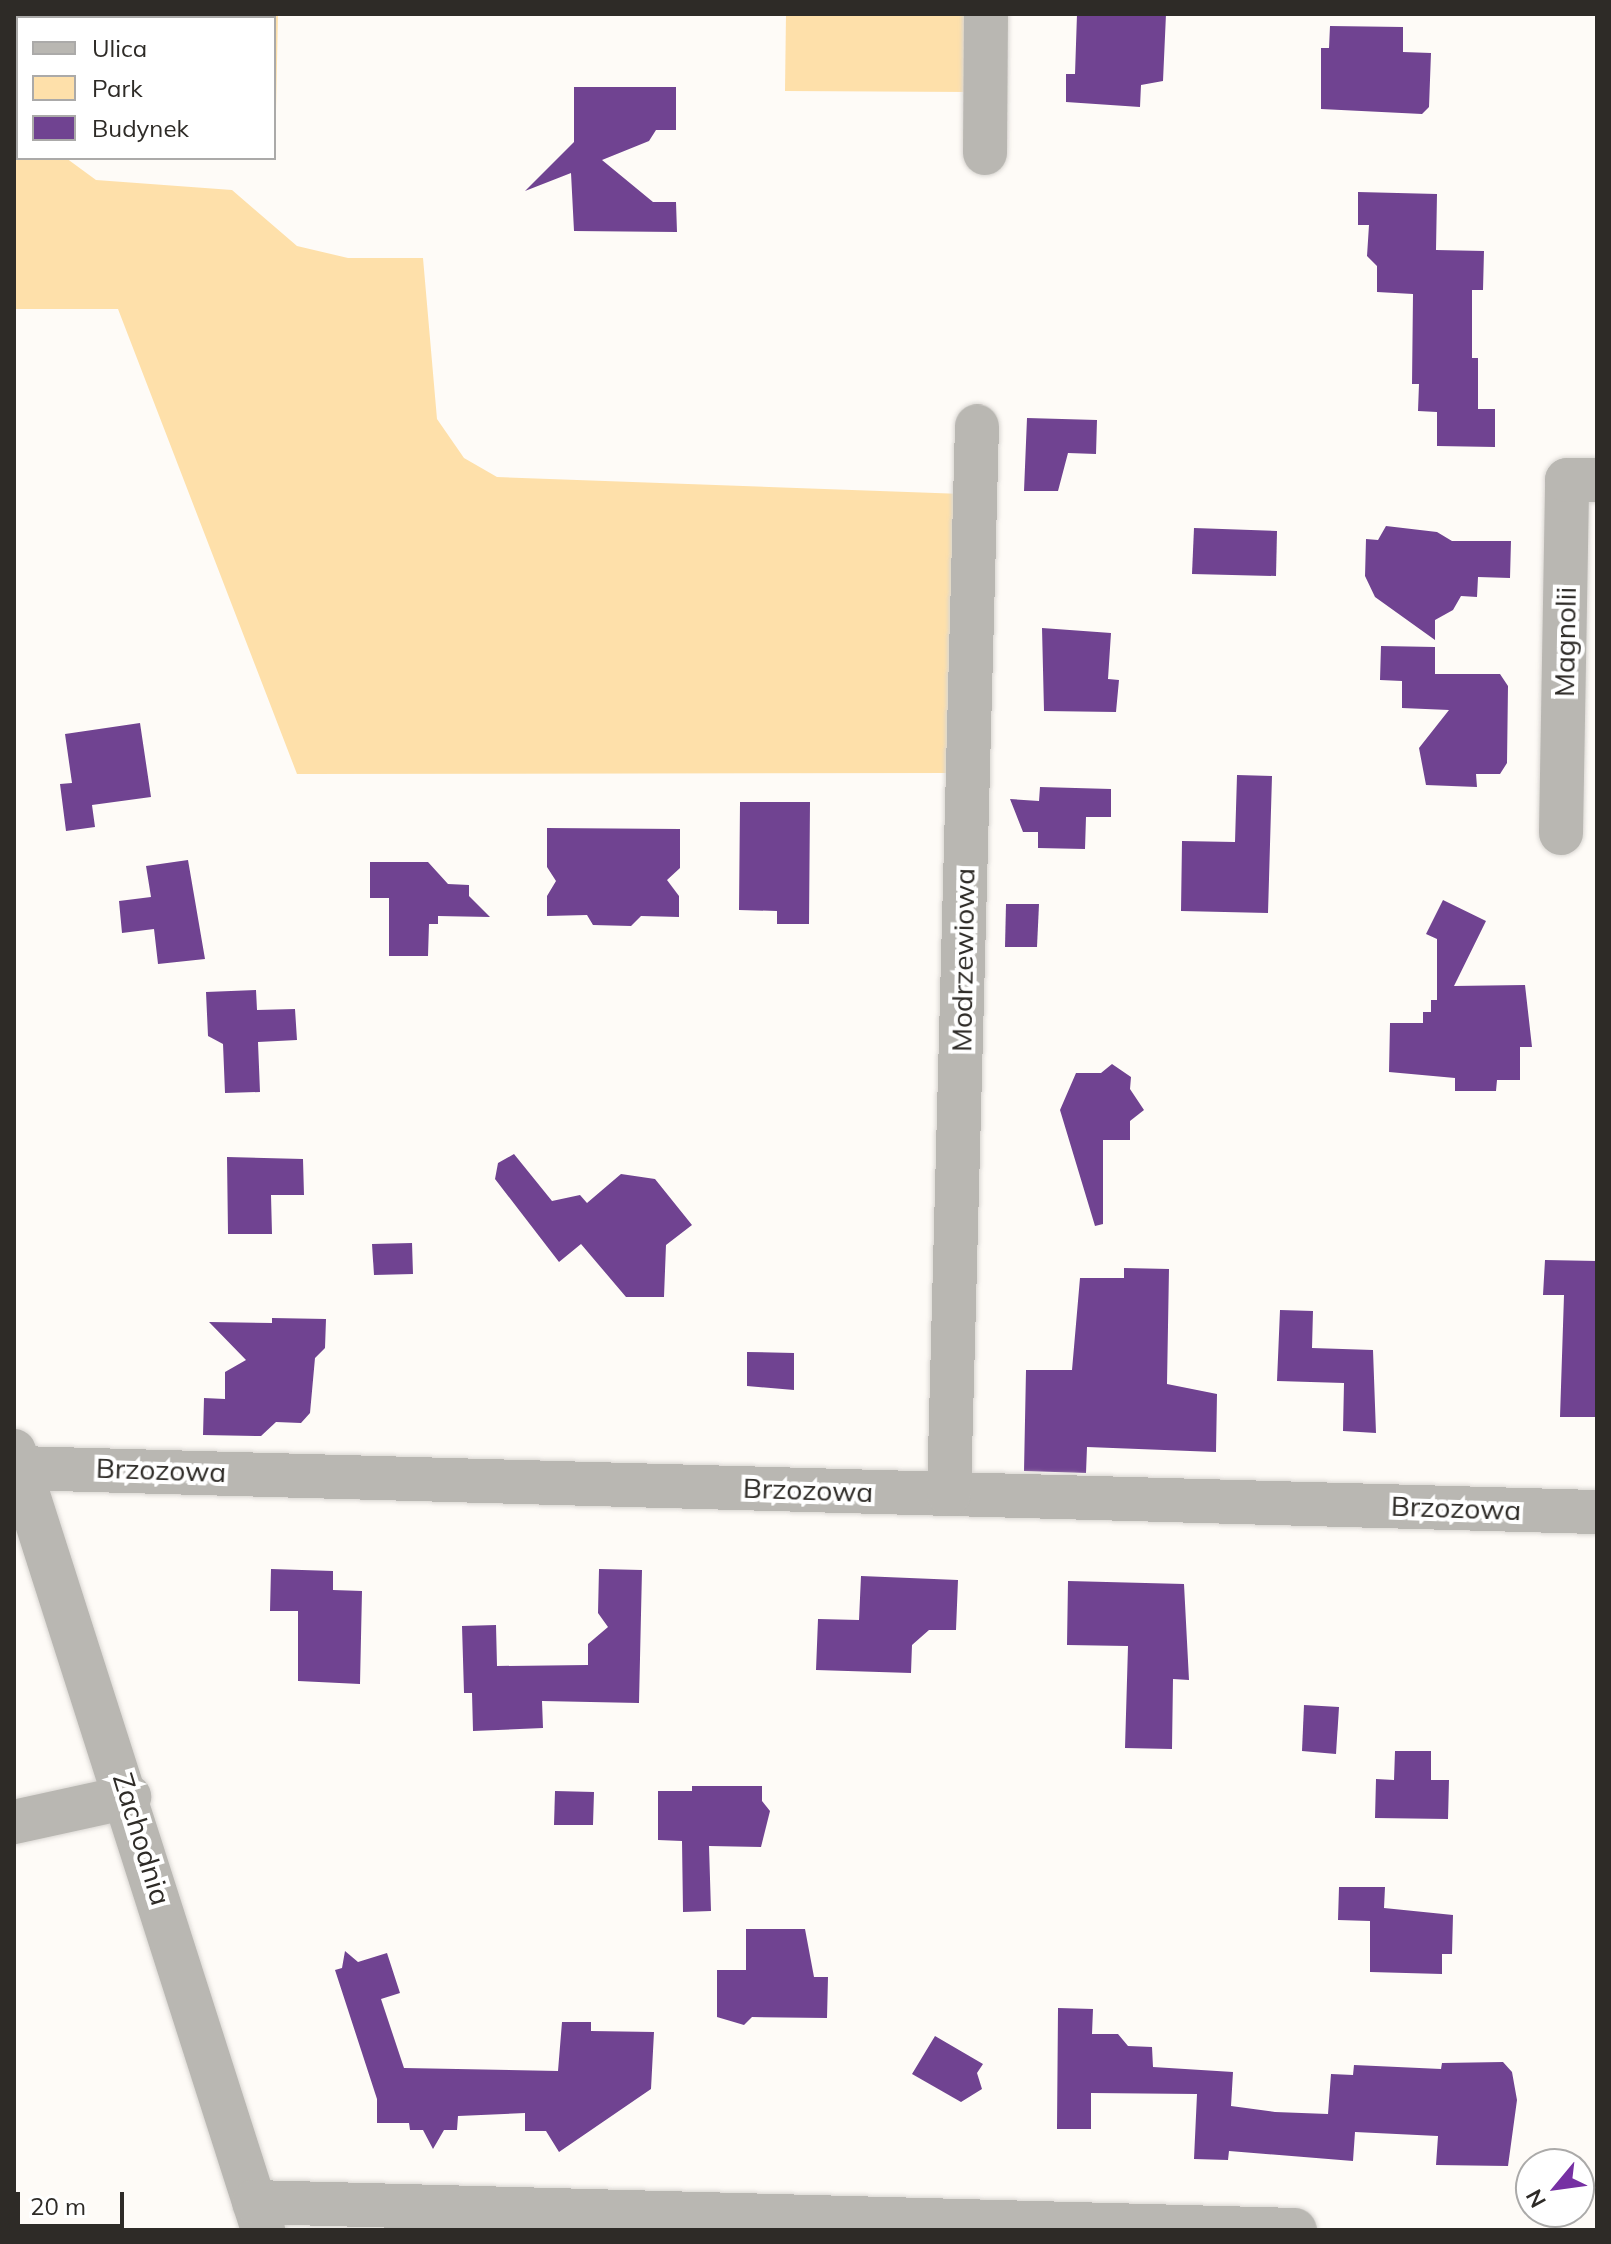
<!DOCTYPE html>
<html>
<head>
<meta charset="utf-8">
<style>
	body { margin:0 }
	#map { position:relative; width:1611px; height:2244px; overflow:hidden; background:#fefbf7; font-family:Mulish,sans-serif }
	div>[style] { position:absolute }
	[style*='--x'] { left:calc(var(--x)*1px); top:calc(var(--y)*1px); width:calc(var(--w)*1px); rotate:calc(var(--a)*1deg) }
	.green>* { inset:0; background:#fee0aa }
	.building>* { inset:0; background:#704391 }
	.roads { filter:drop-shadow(0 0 2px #d9d6d2) drop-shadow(0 0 2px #d9d6d2) }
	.minor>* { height:44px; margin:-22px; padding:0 22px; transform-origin:22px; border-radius:22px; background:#b9b7b2 }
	span { translate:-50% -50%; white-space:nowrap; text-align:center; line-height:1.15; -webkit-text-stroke:8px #fff; paint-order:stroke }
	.street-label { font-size:28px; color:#2e2b27 }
	.frame { position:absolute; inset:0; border:16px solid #2e2b27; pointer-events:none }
	.legend { position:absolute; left:16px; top:16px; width:260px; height:144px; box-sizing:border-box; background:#fff; border:2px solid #abaaa9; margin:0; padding:10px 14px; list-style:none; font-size:24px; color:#2e2b27 }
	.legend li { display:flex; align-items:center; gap:16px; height:40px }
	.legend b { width:40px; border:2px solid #abaaa9 }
	.north { position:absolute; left:1515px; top:2148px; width:80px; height:80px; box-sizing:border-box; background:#fff; border:2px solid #abaaa9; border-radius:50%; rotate:241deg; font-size:22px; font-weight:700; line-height:32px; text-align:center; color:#2e2b27 }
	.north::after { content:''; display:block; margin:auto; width:28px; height:36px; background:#7630a3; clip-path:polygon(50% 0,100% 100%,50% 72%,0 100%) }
	.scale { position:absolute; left:16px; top:2192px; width:108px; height:36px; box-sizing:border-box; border:4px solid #2e2b27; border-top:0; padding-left:10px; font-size:24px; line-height:28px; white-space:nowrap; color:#2e2b27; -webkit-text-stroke:6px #fff; paint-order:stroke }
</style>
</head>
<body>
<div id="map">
	<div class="green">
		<i style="clip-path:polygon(14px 14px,278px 14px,275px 160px,267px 158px,274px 158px,274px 18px,18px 18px,18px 104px)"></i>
		<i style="clip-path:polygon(786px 14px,972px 14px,970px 92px,785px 91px)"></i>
		<i style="clip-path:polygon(14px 130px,18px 158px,66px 158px,96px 180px,232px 190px,297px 246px,348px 258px,423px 258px,437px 419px,464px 458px,497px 477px,963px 494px,952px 773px,297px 774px,118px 309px,14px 309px)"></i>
	</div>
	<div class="building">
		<i style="clip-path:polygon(1077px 14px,1166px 14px,1163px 81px,1141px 85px,1140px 107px,1066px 102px,1066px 74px,1075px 74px)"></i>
		<i style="clip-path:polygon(1330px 26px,1403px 27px,1403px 52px,1431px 53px,1429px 107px,1422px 114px,1321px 109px,1321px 48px,1329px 48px)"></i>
		<i style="clip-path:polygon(574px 87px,676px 87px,676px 130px,656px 130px,649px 141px,602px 160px,653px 202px,676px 202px,677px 232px,574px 231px,571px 173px,525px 191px,574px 142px)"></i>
		<i style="clip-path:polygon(1358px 192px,1437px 194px,1436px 250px,1484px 251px,1483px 290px,1472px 290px,1472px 358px,1478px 358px,1478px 409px,1495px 409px,1495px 447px,1437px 446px,1437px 412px,1418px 411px,1419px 384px,1412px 384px,1413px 294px,1377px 292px,1377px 266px,1367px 256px,1369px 225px,1358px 225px)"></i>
		<i style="clip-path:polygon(1027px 418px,1097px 420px,1096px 454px,1068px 453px,1058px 491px,1024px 491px)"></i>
		<i style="clip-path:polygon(1386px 526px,1437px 532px,1452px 541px,1511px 541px,1510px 578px,1478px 577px,1477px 597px,1461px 596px,1453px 610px,1435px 620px,1435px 640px,1375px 597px,1365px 576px,1366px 539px,1378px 540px)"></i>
		<i style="clip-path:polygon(1194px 528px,1277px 531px,1276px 576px,1192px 574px)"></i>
		<i style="clip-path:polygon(1042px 628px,1111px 633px,1108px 679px,1119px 680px,1116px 712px,1044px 711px)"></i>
		<i style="clip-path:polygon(1381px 646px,1435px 647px,1435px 674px,1500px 674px,1508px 686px,1507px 763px,1500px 774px,1476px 774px,1477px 787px,1426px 785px,1419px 748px,1449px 710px,1402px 708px,1402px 681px,1380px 680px)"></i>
		<i style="clip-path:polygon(140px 723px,151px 797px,92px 805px,95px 827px,66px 831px,60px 784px,72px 783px,65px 734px)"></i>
		<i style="clip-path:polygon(1237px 775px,1272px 776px,1268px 913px,1181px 911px,1182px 841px,1235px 842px)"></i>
		<i style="clip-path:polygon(1040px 787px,1111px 789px,1111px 817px,1086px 817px,1085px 849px,1038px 848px,1038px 832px,1023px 832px,1010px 799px,1039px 801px)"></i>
		<i style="clip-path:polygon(740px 802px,810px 802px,809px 924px,777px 924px,777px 911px,739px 910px)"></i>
		<i style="clip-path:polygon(547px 828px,680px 829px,680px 868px,667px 880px,679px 896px,679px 917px,641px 916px,631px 926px,593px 925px,587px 915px,547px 916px,547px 896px,556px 881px,547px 867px)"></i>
		<i style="clip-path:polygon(188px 860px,205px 959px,158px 964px,154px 929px,122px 933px,119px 901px,151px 897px,146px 866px)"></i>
		<i style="clip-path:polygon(370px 862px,428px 862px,448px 884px,469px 885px,469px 896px,490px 917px,438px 916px,438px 924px,429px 924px,428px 956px,389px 956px,389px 898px,370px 898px)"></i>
		<i style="clip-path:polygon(1443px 900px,1486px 921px,1454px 986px,1525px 985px,1532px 1047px,1520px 1047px,1520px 1080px,1497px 1080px,1496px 1091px,1455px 1091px,1455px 1078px,1389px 1072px,1390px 1023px,1423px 1023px,1423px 1012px,1431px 1012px,1431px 1000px,1437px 1000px,1437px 939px,1426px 934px)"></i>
		<i style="clip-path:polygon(1006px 904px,1039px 904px,1037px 947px,1005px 947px)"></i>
		<i style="clip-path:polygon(256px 990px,257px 1010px,295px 1009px,297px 1040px,258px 1042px,260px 1092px,225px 1093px,223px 1044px,208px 1036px,206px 992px)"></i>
		<i style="clip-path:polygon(1112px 1064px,1131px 1077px,1130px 1089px,1144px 1110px,1130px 1121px,1130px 1140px,1103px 1140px,1103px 1224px,1095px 1226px,1060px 1110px,1076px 1073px,1101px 1073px)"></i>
		<i style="clip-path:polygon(514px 1154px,552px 1201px,580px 1195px,587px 1203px,621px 1174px,655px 1179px,692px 1225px,666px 1245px,664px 1297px,626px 1297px,581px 1244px,559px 1262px,495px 1179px,498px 1163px)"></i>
		<i style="clip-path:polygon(227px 1157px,303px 1159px,304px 1195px,271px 1195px,272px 1234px,228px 1234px)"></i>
		<i style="clip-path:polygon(412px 1243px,413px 1274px,374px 1275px,372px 1244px)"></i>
		<i style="clip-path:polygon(1545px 1260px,1597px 1261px,1597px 1417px,1560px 1417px,1564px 1295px,1543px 1295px)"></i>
		<i style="clip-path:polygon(1124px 1268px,1169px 1269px,1167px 1384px,1217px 1394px,1216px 1452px,1087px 1447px,1086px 1473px,1024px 1471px,1026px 1370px,1072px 1370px,1080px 1278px,1124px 1278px)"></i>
		<i style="clip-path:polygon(1280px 1310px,1313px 1311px,1312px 1348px,1373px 1350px,1376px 1433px,1343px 1431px,1344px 1383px,1277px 1381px)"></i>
		<i style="clip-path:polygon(272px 1318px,326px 1319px,325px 1348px,315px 1358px,310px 1413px,301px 1423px,276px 1422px,261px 1436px,203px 1435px,204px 1398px,225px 1399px,225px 1372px,246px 1360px,209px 1322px,272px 1323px)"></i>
		<i style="clip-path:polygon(747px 1352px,794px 1353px,794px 1390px,747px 1386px)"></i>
		<i style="clip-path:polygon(271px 1569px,333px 1571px,333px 1590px,362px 1591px,360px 1684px,298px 1681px,298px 1611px,270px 1611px)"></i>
		<i style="clip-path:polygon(599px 1569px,642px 1570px,639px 1703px,542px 1701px,543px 1728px,473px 1731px,472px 1693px,464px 1693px,462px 1626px,496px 1625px,497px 1666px,588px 1665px,588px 1644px,608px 1627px,598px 1613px)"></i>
		<i style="clip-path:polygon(861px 1576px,958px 1580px,956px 1630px,929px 1630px,912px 1645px,911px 1673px,816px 1670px,818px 1619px,859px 1620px)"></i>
		<i style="clip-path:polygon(1068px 1581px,1184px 1584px,1189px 1680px,1173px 1679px,1172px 1749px,1125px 1748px,1128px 1646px,1067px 1645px)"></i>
		<i style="clip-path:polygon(1304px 1705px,1339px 1707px,1336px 1754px,1302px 1751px)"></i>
		<i style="clip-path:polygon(1395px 1751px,1431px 1751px,1431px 1780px,1449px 1780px,1448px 1819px,1375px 1818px,1376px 1779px,1394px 1780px)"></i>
		<i style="clip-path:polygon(692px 1786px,762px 1786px,762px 1801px,770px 1811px,761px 1847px,709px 1846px,711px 1911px,683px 1912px,682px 1841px,658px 1840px,658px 1791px,692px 1791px)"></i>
		<i style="clip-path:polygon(555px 1791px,594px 1792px,593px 1825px,554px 1825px)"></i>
		<i style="clip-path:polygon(1339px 1887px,1385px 1887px,1384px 1908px,1453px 1915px,1452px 1954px,1442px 1954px,1442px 1974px,1370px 1972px,1370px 1921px,1338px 1920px)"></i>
		<i style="clip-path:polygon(746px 1929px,805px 1929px,814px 1977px,828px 1977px,827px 2018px,752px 2017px,744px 2025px,717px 2017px,717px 1970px,746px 1970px)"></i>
		<i style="clip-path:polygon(345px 1951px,358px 1962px,387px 1953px,400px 1993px,381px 1999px,404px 2068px,558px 2071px,562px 2022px,591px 2022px,591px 2031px,654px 2032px,651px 2089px,559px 2152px,546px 2131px,525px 2131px,525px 2113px,458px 2116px,457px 2130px,444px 2130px,433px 2149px,423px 2130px,410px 2130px,409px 2123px,377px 2123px,377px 2099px,335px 1970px,342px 1968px)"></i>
		<i style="clip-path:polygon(1058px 2008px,1093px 2009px,1092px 2034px,1118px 2034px,1128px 2046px,1152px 2047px,1153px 2067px,1233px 2072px,1231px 2106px,1275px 2112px,1328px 2114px,1331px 2074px,1353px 2075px,1354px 2065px,1441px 2069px,1442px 2063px,1503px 2062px,1512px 2072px,1517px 2100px,1508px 2166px,1436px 2165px,1438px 2136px,1355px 2132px,1353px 2161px,1229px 2151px,1228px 2160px,1194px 2159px,1197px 2094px,1091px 2093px,1091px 2129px,1057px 2129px)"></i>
		<i style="clip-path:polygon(935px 2036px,983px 2064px,977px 2073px,982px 2089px,961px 2102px,912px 2074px)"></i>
	</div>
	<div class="roads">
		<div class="minor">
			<i style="--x:985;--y:153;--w:139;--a:-89.6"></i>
			<i style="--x:1561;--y:833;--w:353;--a:-89"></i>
			<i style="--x:1567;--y:480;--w:30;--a:0"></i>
			<i style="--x:14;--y:1451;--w:818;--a:72.27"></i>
			<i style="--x:20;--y:1468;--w:1578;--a:1.6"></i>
			<i style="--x:949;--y:1494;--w:1068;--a:-88.5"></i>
			<i style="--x:14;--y:1822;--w:118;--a:-12.3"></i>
			<i style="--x:254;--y:2202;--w:1041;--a:1.54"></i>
		</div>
	</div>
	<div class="street-label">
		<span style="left:1565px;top:642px;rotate:-89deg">Magnolii</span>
		<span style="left:963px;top:960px;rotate:-89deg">Modrzewiowa</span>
		<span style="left:161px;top:1470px;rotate:2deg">Brzozowa</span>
		<span style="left:808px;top:1490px;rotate:2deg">Brzozowa</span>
		<span style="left:1456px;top:1508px;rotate:2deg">Brzozowa</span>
		<span style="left:142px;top:1839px;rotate:73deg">Zachodnia</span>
	</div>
	<div class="frame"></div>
	<ul class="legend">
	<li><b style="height:10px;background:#b9b7b2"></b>Ulica</li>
	<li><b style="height:22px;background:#fee0aa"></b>Park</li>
	<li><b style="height:22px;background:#704391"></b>Budynek</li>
	</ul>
	<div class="north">N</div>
	<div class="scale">20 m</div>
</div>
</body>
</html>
